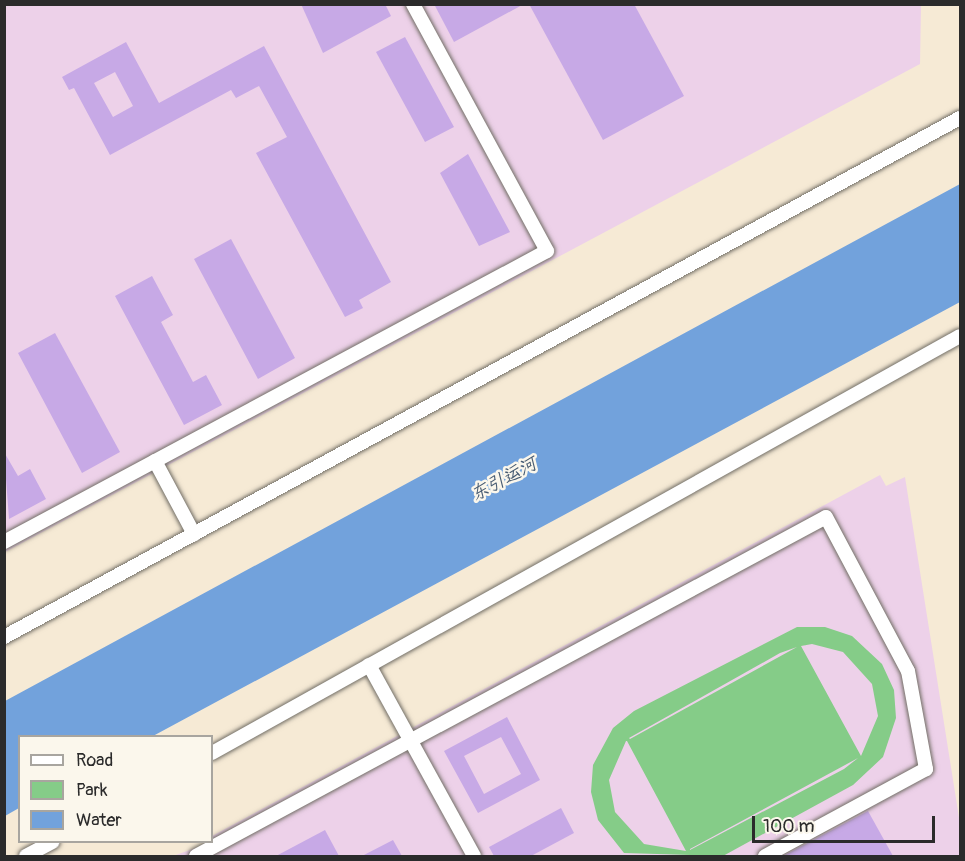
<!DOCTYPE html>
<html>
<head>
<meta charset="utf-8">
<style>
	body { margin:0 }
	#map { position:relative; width:965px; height:861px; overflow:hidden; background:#f6ead5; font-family:Pangolin,"LXGW WenKai TC",sans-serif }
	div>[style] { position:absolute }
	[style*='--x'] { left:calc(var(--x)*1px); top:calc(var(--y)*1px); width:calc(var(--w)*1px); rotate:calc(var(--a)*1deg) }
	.built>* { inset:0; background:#edd1e9 }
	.green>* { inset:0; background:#85cc88 }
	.water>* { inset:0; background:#72a2dc }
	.building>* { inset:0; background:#c7a9e6 }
	.roads { filter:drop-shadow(0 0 2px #726e66) drop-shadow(0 0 2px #726e66) }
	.minor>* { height:14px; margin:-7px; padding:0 7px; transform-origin:7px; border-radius:7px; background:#fff }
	span { translate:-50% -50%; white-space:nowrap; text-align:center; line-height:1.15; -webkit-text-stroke:5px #fbf7ec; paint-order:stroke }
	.water-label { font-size:18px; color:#475b72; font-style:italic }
	.frame { position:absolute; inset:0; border:6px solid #2b2b2b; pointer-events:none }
	.legend { position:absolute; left:18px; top:735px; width:195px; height:108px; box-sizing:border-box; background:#fbf7ec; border:2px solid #a8a59f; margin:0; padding:8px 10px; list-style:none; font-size:18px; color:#2b2b2b }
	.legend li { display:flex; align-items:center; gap:12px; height:30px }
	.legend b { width:30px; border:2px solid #a8a59f }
	.scale { position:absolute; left:752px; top:816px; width:183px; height:27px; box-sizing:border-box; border:3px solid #2b2b2b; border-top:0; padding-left:8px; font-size:18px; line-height:21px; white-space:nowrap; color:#2b2b2b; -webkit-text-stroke:4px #fbf7ec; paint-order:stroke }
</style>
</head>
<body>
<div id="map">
	<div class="built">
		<i style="clip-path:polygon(5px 5px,921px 5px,920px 64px,5px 552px)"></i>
		<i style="clip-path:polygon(880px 475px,886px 486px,905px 477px,960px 824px,960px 856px,173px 856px,212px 842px,212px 836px)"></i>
	</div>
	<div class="green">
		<i style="clip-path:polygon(evenodd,797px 627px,825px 627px,852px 636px,882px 664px,894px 690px,896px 718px,883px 757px,853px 785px,723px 856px,624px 853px,598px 820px,591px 792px,593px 765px,613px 728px,634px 711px,797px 627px,812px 644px,843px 652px,872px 684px,878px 716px,861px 756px,801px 646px,812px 644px,797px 627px,797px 647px,630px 739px,629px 738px,780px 653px,797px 647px,797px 627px,626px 741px,627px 741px,686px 851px,644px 844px,615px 812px,609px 780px,626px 741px,797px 627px,858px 758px,844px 769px,690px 850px,690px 849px,858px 758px)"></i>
	</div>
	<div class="water">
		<i style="clip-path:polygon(960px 184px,960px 302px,153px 736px,20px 736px,19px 808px,5px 816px,5px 701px)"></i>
	</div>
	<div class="building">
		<i style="clip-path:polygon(301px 4px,385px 4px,391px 16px,323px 53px)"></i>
		<i style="clip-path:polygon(434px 4px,524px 4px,454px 42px)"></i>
		<i style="clip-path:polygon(529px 4px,634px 4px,684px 96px,603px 140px)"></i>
		<i style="clip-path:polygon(405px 37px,454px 127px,425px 142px,376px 52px)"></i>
		<i style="clip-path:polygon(evenodd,126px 42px,159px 103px,264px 46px,391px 282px,359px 300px,363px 308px,345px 317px,256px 153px,287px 137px,259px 86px,236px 98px,231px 90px,110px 155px,74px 88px,69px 90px,62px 77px,126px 42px,115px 72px,133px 106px,113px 117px,94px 83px,115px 72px)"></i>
		<i style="clip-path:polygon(468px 154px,510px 232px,479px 246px,440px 173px)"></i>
		<i style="clip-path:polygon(231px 239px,295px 358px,258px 379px,194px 259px)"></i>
		<i style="clip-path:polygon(152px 276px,173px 315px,161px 322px,193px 382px,206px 375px,222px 405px,184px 425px,115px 296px)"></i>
		<i style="clip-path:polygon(55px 333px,120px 452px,82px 473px,18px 353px)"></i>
		<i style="clip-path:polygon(4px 452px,18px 476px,30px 469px,46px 499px,9px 519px)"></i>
		<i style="clip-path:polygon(evenodd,507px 717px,540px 780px,478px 813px,444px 751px,507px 717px,501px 737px,521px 774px,484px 794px,464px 756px,501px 737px)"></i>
		<i style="clip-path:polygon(561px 808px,574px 833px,531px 856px,494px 856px,489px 847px)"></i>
		<i style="clip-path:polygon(868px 811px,893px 856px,783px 856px)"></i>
		<i style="clip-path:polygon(325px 830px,339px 856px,276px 856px)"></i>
		<i style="clip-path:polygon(393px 840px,402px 856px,362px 856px)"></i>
	</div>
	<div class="roads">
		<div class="minor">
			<i style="--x:155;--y:461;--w:83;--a:61.9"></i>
			<i style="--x:4;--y:542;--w:616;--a:-28.19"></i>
			<i style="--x:547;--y:251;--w:281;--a:-118.5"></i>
			<i style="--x:4;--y:637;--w:1088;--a:-28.5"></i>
			<i style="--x:369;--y:665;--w:218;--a:61.2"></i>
			<i style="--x:212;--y:753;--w:856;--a:-29.14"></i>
			<i style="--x:26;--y:856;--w:30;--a:-28"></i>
			<i style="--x:196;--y:856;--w:715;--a:-28.28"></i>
			<i style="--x:826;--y:517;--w:174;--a:62"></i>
			<i style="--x:908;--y:671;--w:100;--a:79.6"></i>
			<i style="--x:926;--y:769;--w:183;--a:151.6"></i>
		</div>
	</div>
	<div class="water-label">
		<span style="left:504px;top:480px;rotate:-28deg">东引运河</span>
	</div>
	<div class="frame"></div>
	<ul class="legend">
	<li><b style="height:8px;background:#fff"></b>Road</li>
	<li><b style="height:16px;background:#85cc88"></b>Park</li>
	<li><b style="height:16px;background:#72a2dc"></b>Water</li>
	</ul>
	<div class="scale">100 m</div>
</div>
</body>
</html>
